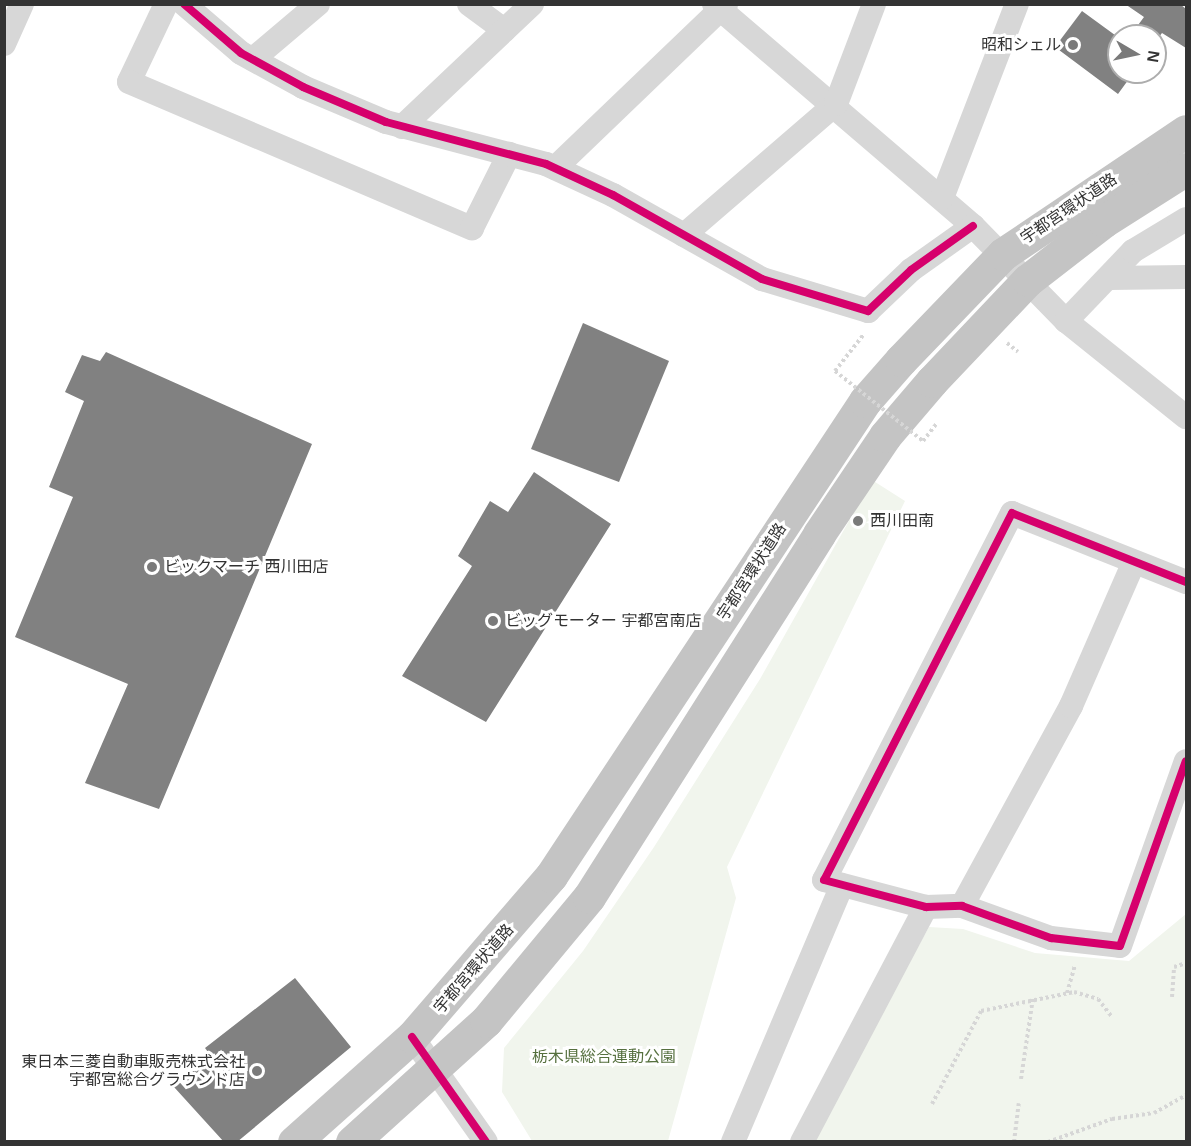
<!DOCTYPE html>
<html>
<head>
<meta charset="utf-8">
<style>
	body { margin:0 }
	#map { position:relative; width:1191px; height:1146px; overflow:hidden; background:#fff; font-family:Helvetica,"Noto Sans JP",sans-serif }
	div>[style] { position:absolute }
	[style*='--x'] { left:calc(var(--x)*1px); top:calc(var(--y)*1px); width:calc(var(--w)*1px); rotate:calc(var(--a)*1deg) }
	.green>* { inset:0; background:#f1f5ed }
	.building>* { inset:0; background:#818181 }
	.path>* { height:4px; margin-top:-2px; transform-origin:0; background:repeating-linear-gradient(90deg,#d6d6d6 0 3px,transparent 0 6px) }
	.minor>* { height:24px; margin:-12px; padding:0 12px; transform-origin:12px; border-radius:12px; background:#d7d7d7 }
	.highway>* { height:33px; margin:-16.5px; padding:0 16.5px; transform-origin:16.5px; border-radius:16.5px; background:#c4c4c4 }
	.path-bridge>* { height:4px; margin-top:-2px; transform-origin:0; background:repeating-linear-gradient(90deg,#d6d6d6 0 3px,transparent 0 6px) }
	.cycleway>* { height:8px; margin:-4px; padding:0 4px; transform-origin:4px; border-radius:4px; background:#d6006c }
	.dots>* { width:16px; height:16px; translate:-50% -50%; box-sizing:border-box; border:3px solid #fff; border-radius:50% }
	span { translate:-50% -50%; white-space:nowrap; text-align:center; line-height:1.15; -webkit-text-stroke:6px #fff; paint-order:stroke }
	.poi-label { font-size:16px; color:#333 }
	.right { translate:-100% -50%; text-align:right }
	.left { translate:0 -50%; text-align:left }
	.street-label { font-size:16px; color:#333 }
	.park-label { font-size:16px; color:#56703f }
	.frame { position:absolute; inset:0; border:6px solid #333; pointer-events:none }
	.north { position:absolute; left:1107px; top:24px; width:60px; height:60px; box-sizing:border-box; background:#fff; border:2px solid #adadad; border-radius:50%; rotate:99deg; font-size:16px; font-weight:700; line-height:24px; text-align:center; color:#333 }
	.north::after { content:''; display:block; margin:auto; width:21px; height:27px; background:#7a7a7a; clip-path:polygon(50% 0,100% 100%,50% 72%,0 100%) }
</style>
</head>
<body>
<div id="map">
	<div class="green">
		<i style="clip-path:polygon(872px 480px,905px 501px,727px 867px,736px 898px,668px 1141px,532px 1141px,502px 1092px,504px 1048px,583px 951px,654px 847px,760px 679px)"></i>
		<i style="clip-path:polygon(1186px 914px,1186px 1141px,809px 1142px,929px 927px,963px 929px,1035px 953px,1129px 961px)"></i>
	</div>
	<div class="building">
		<i style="clip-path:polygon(1125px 4px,1180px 4px,1186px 9px,1186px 48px,1162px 33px,1155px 42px,1155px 36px,1130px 36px,1144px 17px)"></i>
		<i style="clip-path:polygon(1082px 11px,1119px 38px,1119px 72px,1134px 72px,1118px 94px,1055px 47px)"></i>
		<i style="clip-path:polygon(583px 323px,669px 361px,619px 482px,531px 449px)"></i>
		<i style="clip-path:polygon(106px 352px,312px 444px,159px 809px,85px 783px,128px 684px,15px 637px,73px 497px,49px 487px,84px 401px,65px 392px,82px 355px,100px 361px)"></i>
		<i style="clip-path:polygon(534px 472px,611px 524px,486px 722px,402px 676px,472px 566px,458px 556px,490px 501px,508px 512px)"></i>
		<i style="clip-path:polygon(295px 978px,351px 1047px,237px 1142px,224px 1142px,174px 1087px,211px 1056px,205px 1048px)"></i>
	</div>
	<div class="path">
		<i style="--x:1007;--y:343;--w:14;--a:39"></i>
		<i style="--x:835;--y:371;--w:47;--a:-51.9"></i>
		<i style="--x:923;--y:441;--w:23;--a:-52"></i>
		<i style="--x:1067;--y:993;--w:29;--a:-74"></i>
		<i style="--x:1172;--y:997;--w:30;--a:-86"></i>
		<i style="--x:1174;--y:967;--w:13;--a:-18"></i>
		<i style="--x:1021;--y:1079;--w:82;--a:-81.6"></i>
		<i style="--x:932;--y:1104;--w:105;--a:-62.2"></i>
		<i style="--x:981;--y:1011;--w:95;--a:-11.5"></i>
		<i style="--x:1074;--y:992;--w:25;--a:16"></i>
		<i style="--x:1098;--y:999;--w:23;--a:52"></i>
		<i style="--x:1014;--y:1142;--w:39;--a:-83"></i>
		<i style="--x:1048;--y:1142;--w:68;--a:-19.8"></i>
		<i style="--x:1112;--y:1119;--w:42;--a:-8.1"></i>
		<i style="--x:1154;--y:1113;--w:37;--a:-29"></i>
	</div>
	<div class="minor">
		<i style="--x:166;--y:4;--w:86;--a:115.4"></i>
		<i style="--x:129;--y:82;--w:373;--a:23.1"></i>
		<i style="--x:472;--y:228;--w:83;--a:-63.4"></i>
		<i style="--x:184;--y:4;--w:75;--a:40.7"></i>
		<i style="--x:241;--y:53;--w:71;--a:28.7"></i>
		<i style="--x:303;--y:87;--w:90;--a:22.9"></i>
		<i style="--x:386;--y:122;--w:165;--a:14.7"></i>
		<i style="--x:546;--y:164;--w:74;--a:24.8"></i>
		<i style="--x:613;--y:195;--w:171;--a:29.4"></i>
		<i style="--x:762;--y:279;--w:111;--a:16.8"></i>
		<i style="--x:868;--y:311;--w:59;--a:-43.6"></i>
		<i style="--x:911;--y:270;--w:76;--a:-35.4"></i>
		<i style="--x:469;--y:4;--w:44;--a:36.6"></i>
		<i style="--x:714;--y:4;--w:341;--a:40.6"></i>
		<i style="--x:973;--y:226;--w:133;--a:45.6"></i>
		<i style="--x:1066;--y:321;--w:154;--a:38.7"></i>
		<i style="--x:4;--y:44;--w:44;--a:-65.8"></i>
		<i style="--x:253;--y:59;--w:85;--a:-40.2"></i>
		<i style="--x:402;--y:127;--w:179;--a:-43.4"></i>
		<i style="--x:555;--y:168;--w:237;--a:-43.8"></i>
		<i style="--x:942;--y:198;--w:208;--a:-68.9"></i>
		<i style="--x:684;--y:235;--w:201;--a:-40.8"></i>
		<i style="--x:836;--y:104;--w:107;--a:-69.2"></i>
		<i style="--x:1109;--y:278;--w:77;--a:-0.7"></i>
		<i style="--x:1066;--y:321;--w:97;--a:-46.3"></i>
		<i style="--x:1133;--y:251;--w:62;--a:-31.1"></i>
		<i style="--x:1186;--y:582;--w:187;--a:-158.4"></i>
		<i style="--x:1012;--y:513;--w:412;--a:117.1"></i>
		<i style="--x:824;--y:880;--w:106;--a:14.8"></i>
		<i style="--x:926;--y:907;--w:36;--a:-2"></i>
		<i style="--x:962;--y:906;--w:95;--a:19.8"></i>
		<i style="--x:1051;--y:938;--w:69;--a:6.6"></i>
		<i style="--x:1120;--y:946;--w:196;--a:-70.4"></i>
		<i style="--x:962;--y:906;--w:228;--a:-61.4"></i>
		<i style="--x:1071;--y:706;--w:155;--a:-66.4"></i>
		<i style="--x:412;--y:1037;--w:128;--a:54.8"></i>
		<i style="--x:733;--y:1142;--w:279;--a:-67"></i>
		<i style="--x:802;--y:1142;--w:266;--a:-62.2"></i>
	</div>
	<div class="highway">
		<i style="--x:294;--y:1142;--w:158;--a:-41.7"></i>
		<i style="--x:412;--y:1037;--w:213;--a:-49.2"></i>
		<i style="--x:551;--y:876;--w:569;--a:-56.53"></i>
		<i style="--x:865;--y:401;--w:55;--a:-48.7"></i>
		<i style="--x:901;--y:360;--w:147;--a:-46.1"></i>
		<i style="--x:1003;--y:254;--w:220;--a:-33.9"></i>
		<i style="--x:352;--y:1142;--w:181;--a:-42.1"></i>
		<i style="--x:486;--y:1021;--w:161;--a:-50.3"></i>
		<i style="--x:589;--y:897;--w:430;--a:-57.6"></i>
		<i style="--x:819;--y:534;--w:118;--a:-56"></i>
		<i style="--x:885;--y:436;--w:72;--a:-49.5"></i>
		<i style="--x:932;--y:381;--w:139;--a:-46.5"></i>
		<i style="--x:1028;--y:280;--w:96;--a:-37.8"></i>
		<i style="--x:1104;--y:221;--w:97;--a:-32.4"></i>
	</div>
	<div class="path-bridge">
		<i style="--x:835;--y:371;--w:112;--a:38.5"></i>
	</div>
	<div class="cycleway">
		<i style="--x:184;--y:4;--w:75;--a:40.7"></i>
		<i style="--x:241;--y:53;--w:71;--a:28.7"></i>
		<i style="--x:303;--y:87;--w:90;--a:22.9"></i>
		<i style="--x:386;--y:122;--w:165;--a:14.7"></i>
		<i style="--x:546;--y:164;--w:74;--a:24.8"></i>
		<i style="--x:613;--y:195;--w:171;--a:29.4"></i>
		<i style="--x:762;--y:279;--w:111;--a:16.8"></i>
		<i style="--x:868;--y:311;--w:59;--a:-43.6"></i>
		<i style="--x:911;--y:270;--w:76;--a:-35.4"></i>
		<i style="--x:1186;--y:582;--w:187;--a:-158.4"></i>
		<i style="--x:1012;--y:513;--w:412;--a:117.1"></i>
		<i style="--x:824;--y:880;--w:106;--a:14.8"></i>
		<i style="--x:926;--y:907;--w:36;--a:-2"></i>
		<i style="--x:962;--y:906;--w:95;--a:19.8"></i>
		<i style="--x:1051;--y:938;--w:69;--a:6.6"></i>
		<i style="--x:1120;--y:946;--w:196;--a:-70.4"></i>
		<i style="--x:412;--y:1037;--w:128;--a:54.8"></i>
	</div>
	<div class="dots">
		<i style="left:1073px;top:45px;background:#7a7a7a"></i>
		<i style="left:858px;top:521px;background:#7a7a7a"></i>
		<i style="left:152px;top:567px;background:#7a7a7a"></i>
		<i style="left:493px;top:621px;background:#7a7a7a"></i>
		<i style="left:257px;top:1071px;background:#7a7a7a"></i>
	</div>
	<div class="poi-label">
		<span class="right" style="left:1061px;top:45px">昭和シェル</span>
		<span class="left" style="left:870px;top:521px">西川田南</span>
		<span class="left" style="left:164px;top:567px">ビックマーチ 西川田店</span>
		<span class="left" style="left:505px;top:621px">ビッグモーター 宇都宮南店</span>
		<span class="right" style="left:245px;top:1071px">東日本三菱自動車販売株式会社<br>宇都宮総合グラウンド店</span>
	</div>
	<div class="street-label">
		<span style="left:1069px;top:209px;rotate:-34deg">宇都宮環状道路</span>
		<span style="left:752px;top:572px;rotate:-57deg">宇都宮環状道路</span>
		<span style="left:474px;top:969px;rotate:-49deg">宇都宮環状道路</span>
	</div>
	<div class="park-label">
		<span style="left:604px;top:1057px">栃木県総合運動公園</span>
	</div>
	<div class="frame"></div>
	<div class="north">N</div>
</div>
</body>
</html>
